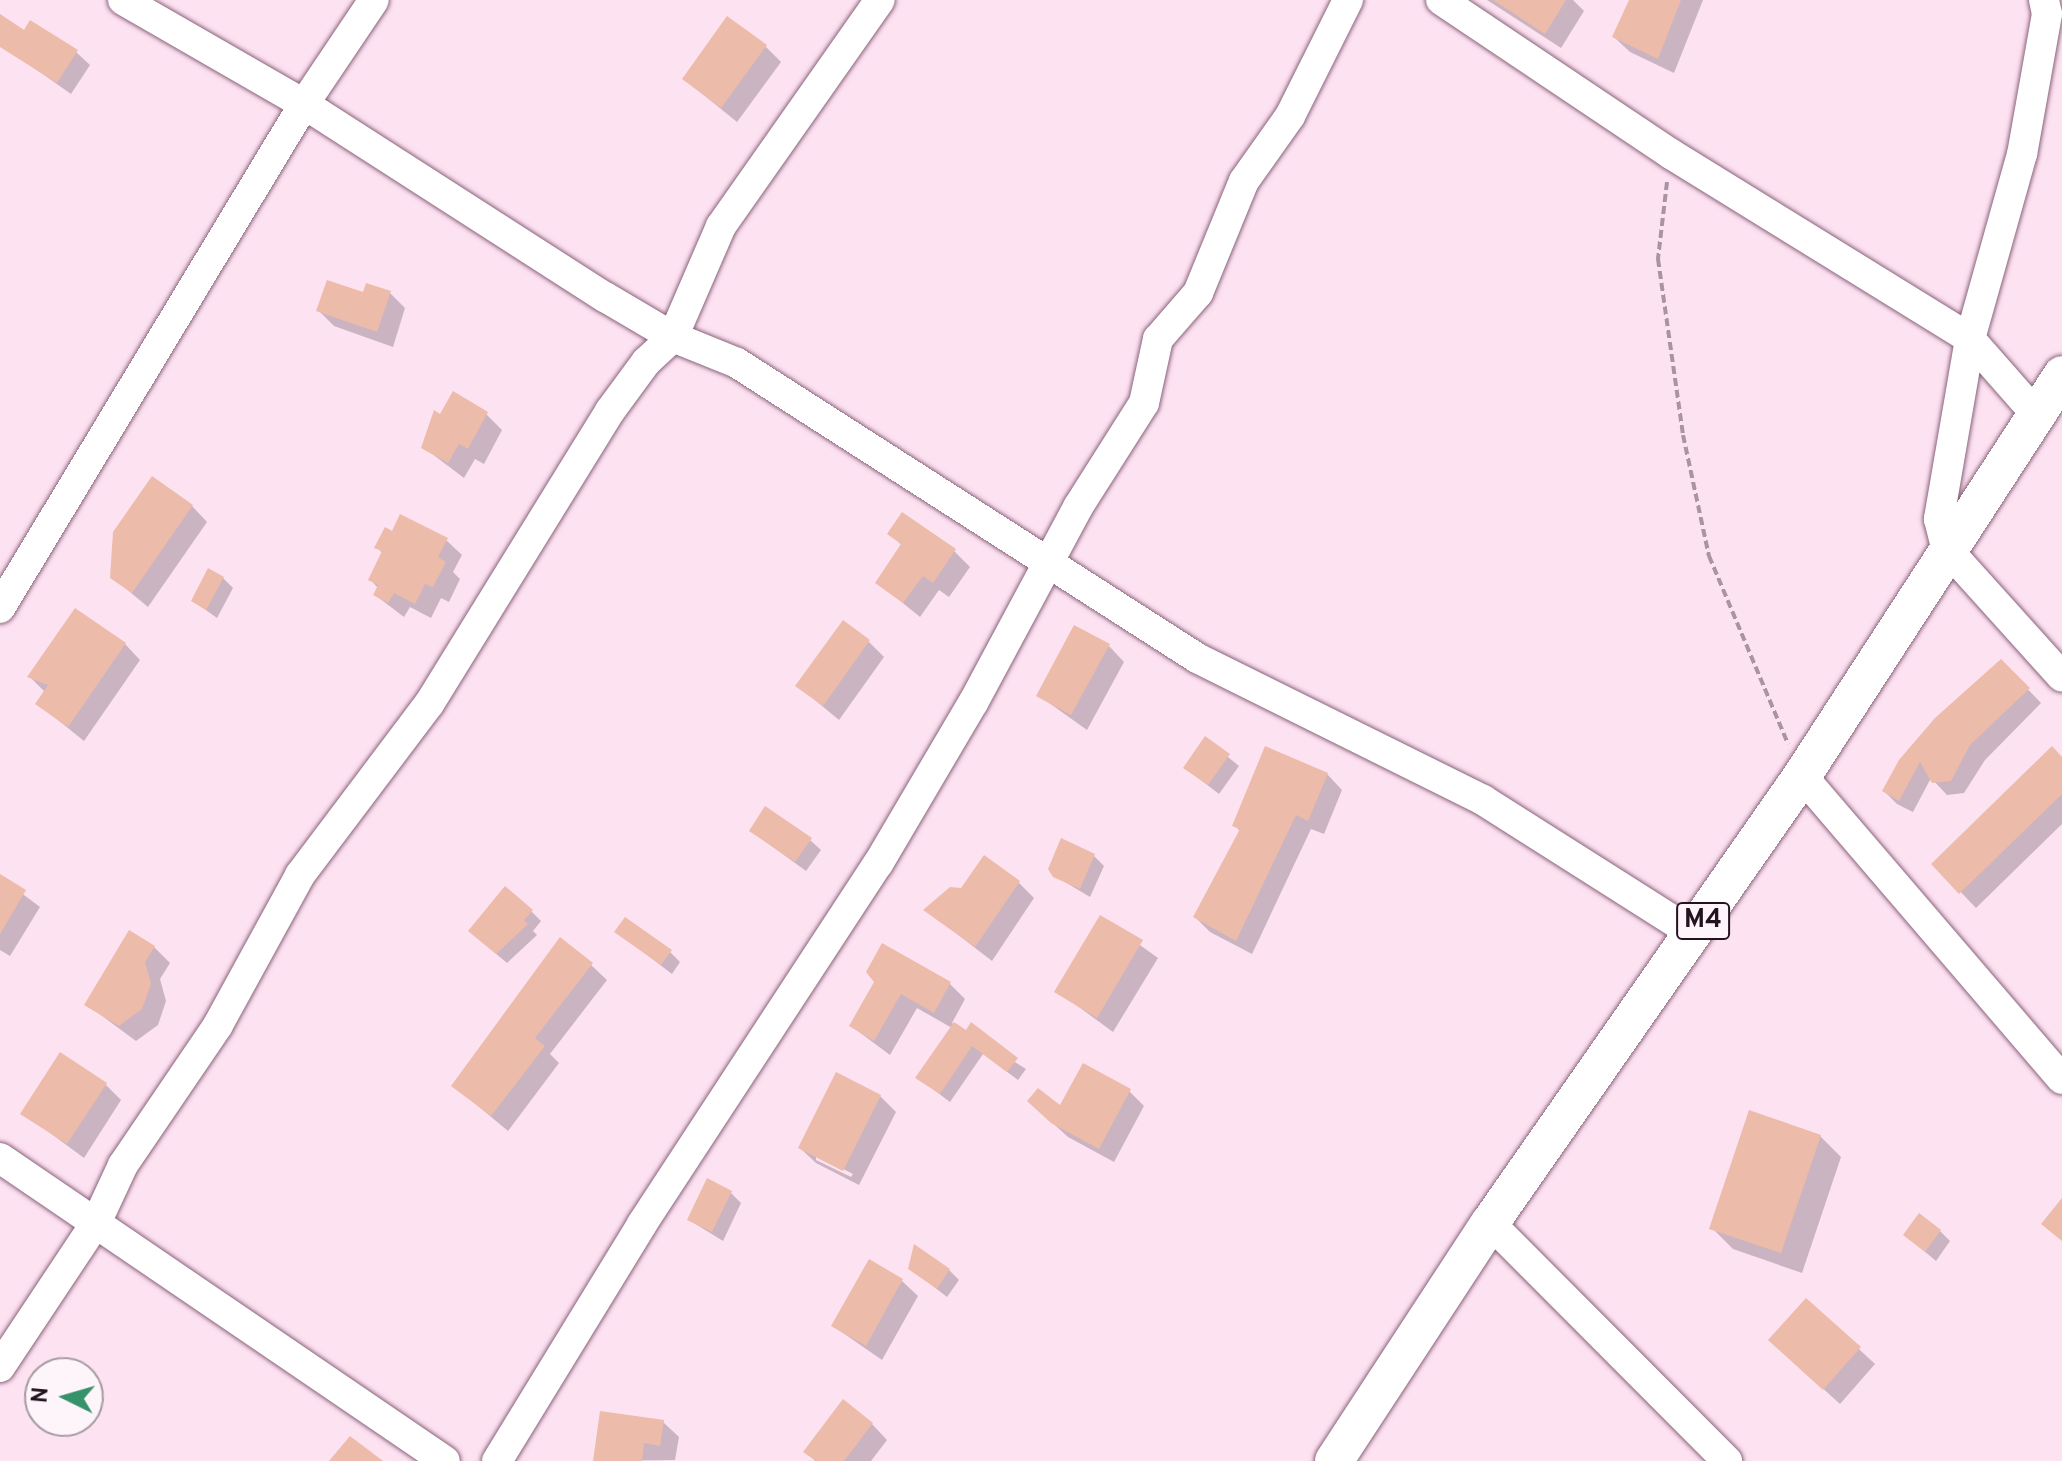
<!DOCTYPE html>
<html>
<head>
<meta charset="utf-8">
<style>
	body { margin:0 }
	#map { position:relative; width:2062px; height:1461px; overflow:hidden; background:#fde2f2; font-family:Overpass,sans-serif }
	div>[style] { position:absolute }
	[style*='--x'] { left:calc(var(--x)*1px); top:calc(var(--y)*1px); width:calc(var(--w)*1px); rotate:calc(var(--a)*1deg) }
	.shadow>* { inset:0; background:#0003 }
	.building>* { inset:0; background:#ecbba9 }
	.path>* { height:4px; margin-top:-2px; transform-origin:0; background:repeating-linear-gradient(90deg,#aa94a1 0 8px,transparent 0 12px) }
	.roads { filter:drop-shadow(0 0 2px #8a627b) drop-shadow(0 0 2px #8a627b) }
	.minor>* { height:30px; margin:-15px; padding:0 15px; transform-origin:15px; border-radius:15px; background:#fff }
	.major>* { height:38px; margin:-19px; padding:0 19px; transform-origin:19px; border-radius:19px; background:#fff }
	span { translate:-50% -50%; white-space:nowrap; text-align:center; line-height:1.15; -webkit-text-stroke:6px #fef5fb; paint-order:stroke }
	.shield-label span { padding:2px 6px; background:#fef5fb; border:2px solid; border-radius:6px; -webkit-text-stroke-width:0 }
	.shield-label { font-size:26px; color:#23131d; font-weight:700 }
	.north { position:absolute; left:24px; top:1357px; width:80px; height:80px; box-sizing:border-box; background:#fef5fb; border:2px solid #a69ba2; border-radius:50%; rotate:275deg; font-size:22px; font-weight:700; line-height:32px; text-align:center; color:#23131d }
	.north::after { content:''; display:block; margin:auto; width:28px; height:36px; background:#359269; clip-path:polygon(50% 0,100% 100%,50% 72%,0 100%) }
</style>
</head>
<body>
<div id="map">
	<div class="shadow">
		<i style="clip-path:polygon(1487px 0,1573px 0,1584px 11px,1561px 48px)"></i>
		<i style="clip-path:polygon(1631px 0,1703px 0,1674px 73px,1630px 52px,1614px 37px)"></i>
		<i style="clip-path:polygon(0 16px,24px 33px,76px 52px,90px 65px,71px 94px,0 44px)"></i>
		<i style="clip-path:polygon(765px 46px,781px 62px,737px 122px,684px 79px)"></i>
		<i style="clip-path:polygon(390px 293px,405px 308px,393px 347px,334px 326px,319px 311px,364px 295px)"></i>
		<i style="clip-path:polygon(486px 414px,502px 430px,484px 464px,475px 459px,464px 478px,423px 447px,441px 417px)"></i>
		<i style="clip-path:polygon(192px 506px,207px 522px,148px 607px,112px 577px)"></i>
		<i style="clip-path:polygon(890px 533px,954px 551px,970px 567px,949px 597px,939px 590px,920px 617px,877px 582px,902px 546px)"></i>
		<i style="clip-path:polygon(446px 540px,462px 555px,453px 572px,460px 579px,449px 602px,441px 598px,431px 618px,410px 607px,404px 617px,375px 595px,378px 588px,370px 579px,383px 554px,377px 547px)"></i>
		<i style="clip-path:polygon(223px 578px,233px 588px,217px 618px,193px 601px)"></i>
		<i style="clip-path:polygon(869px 642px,884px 657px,839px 720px,798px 686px)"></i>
		<i style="clip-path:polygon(125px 644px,140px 660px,84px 741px,38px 704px,46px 693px,30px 677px)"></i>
		<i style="clip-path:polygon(1109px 646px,1124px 662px,1087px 730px,1038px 695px)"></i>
		<i style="clip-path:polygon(2001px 661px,2041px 703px,1985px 760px,1964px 793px,1947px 795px,1931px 778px,1913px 812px,1897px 804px,1884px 791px)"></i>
		<i style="clip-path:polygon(1206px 739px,1239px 766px,1219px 794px,1185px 768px)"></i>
		<i style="clip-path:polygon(2062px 759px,2062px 824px,1976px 908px,1934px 864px)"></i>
		<i style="clip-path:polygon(1327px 774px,1342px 790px,1324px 834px,1311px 829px,1252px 954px,1210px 932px,1195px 917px,1241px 832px,1234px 825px)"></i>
		<i style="clip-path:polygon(751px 831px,810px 840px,821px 850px,806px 871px)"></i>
		<i style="clip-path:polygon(1094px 856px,1104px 866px,1090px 897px,1055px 876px)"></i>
		<i style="clip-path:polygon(0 877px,40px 907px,10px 956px,0 950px)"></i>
		<i style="clip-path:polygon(1019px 883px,1034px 898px,992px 961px,926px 910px,962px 890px)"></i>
		<i style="clip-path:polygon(531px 911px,541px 921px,533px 931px,537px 935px,507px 963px,481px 941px)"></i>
		<i style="clip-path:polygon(1101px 917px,1158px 958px,1113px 1032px,1057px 991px)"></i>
		<i style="clip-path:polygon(617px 932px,670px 952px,680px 962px,672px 974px)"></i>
		<i style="clip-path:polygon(154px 947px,170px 963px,160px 979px,166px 1001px,158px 1025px,136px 1041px,86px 1004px)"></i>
		<i style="clip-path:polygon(591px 965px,607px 980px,550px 1054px,559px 1063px,508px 1131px,454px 1086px)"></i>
		<i style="clip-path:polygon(876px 982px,950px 984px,965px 999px,952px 1023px,1026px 1069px,1018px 1080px,983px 1054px,950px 1102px,918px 1078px,952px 1028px,917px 1008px,890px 1055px,851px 1026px)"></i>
		<i style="clip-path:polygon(106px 1085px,121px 1100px,84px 1158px,23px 1113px)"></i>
		<i style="clip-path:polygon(1129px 1091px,1144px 1106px,1114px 1162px,1068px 1137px,1045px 1116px)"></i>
		<i style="clip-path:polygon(evenodd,880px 1096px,896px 1112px,859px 1185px,816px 1163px,800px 1148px,880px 1096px,816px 1155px,853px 1174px,851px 1177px,816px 1160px,816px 1155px)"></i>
		<i style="clip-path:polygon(1820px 1136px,1841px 1157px,1802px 1273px,1733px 1249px,1712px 1228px)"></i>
		<i style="clip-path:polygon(731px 1193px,741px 1203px,723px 1241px,689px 1220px)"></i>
		<i style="clip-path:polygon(1940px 1231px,1950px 1241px,1936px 1261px,1905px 1235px)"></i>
		<i style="clip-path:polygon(910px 1268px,949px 1270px,959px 1280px,947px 1297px)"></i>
		<i style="clip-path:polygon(902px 1281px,918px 1296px,882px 1360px,833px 1326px)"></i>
		<i style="clip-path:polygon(1806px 1300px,1875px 1364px,1840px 1404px,1786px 1355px)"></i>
		<i style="clip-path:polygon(663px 1422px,679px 1437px,675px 1460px,595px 1461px)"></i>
		<i style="clip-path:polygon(872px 1424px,887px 1440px,871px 1461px,815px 1461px,806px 1451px)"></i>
	</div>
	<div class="building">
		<i style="clip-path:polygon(1493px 0,1566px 0,1545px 34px)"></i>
		<i style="clip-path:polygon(1629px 0,1681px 0,1658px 59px,1612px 37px)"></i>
		<i style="clip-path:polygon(0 14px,24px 30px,30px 20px,78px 50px,57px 83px,0 47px)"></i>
		<i style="clip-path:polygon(727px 16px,767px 45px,721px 108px,682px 79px)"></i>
		<i style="clip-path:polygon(327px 280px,363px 292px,366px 283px,391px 291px,377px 332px,316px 311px)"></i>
		<i style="clip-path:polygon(453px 391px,488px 412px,468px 449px,459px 444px,448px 463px,421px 448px,434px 410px,440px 414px)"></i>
		<i style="clip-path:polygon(152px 476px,193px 505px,132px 593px,110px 578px,113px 532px)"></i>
		<i style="clip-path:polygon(902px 512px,956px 549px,933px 583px,923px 576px,903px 603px,875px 583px,901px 544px,887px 534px)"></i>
		<i style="clip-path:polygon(400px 514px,448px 538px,438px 557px,446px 562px,433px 587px,425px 584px,415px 604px,394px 593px,388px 603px,373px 595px,378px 585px,368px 580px,382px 551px,374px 548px,385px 527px,392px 531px)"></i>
		<i style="clip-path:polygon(208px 568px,224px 577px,206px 610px,191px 601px)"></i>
		<i style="clip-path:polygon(75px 608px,126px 643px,68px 727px,35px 704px,48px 685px,27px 677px)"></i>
		<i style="clip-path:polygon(843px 620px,870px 640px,823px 706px,795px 686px)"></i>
		<i style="clip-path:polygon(1074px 625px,1110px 644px,1071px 715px,1036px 696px)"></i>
		<i style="clip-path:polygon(2001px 659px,2030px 688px,1970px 745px,1951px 781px,1932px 783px,1920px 762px,1899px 801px,1882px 791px,1899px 760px,1935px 718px)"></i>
		<i style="clip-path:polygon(1205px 736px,1230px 754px,1208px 785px,1183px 768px)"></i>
		<i style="clip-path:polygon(1265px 746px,1328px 773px,1308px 821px,1296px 815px,1236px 941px,1193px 917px,1240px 829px,1232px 826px)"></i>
		<i style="clip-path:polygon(2052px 746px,2062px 757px,2062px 794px,1959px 894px,1931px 864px)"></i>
		<i style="clip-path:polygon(765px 806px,812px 838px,795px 862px,749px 831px)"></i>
		<i style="clip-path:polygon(1061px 838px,1095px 854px,1080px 889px,1053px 877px,1048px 869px)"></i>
		<i style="clip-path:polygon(984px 855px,1020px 881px,975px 947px,923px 910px,950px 887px,961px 888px)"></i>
		<i style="clip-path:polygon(0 874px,26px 890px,0 934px)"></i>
		<i style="clip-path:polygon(505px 886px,533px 910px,524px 920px,528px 924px,496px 954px,468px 931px)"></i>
		<i style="clip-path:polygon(1100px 915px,1143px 940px,1097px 1018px,1054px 992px)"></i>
		<i style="clip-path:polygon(625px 917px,672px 950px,661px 965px,614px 932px)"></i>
		<i style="clip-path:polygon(129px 930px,155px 946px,145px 962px,151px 984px,142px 1009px,119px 1026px,84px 1005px)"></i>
		<i style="clip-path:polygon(560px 937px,593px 963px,535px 1038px,545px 1046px,491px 1116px,451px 1086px)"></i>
		<i style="clip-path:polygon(882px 943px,951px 982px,934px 1013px,901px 994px,874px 1041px,849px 1026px,874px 982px,866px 972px)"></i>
		<i style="clip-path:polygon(954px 1022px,966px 1030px,971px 1022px,1018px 1058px,1007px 1072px,972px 1046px,940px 1094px,915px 1078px)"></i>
		<i style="clip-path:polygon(60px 1052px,107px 1083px,67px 1144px,20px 1114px)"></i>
		<i style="clip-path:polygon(1083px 1063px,1131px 1089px,1099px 1149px,1051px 1123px,1027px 1101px,1038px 1088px,1060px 1105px)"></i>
		<i style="clip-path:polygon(836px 1072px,881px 1095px,843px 1171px,798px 1148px)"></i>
		<i style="clip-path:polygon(1749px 1110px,1821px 1135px,1781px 1253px,1709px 1229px)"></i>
		<i style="clip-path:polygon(707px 1178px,732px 1191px,712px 1232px,687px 1220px)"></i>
		<i style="clip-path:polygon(2062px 1198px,2062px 1241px,2041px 1224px)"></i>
		<i style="clip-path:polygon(1919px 1213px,1941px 1230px,1925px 1252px,1903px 1235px)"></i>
		<i style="clip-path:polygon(914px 1244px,950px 1269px,937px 1289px,908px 1269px)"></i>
		<i style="clip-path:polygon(869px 1259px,903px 1279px,866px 1346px,831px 1326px)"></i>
		<i style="clip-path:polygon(1806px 1298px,1861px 1347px,1823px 1390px,1768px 1340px)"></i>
		<i style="clip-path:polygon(843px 1399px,873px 1423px,844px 1461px,816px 1461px,803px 1452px)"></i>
		<i style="clip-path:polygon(600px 1411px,664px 1420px,660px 1446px,644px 1443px,642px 1461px,593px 1461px)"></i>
		<i style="clip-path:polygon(350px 1436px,383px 1461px,329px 1461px)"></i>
	</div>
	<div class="path">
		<i style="--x:1667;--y:182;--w:78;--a:96.7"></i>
		<i style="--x:1658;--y:259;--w:178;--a:81.9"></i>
		<i style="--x:1683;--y:435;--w:124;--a:77.9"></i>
		<i style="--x:1709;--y:556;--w:204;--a:67.2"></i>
	</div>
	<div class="roads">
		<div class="minor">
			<i style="--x:123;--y:0;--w:209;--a:29.9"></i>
			<i style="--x:304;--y:104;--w:358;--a:32.7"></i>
			<i style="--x:605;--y:297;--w:79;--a:30.5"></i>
			<i style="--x:673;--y:337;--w:69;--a:22.1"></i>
			<i style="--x:737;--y:363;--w:546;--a:32.67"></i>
			<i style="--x:1197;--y:658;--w:319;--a:26.4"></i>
			<i style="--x:1483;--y:800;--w:250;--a:32.4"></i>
			<i style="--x:1441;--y:0;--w:277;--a:33.8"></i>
			<i style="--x:1671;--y:154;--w:352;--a:31.7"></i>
			<i style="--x:1970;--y:339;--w:100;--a:48.7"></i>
			<i style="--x:2044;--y:0;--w:14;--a:78"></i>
			<i style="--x:2047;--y:14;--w:142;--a:100.1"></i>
			<i style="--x:2022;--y:154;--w:192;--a:105.7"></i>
			<i style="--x:1970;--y:339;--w:183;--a:99.8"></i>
			<i style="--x:1939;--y:519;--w:30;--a:76"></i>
			<i style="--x:1946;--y:548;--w:173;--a:48"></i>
			<i style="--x:0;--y:608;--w:589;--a:-58.9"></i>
			<i style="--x:304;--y:104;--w:125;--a:-56.1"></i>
			<i style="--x:1802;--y:776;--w:399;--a:49.4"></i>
			<i style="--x:0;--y:1158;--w:538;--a:34.25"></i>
			<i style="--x:1490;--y:1223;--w:336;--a:45.1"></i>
			<i style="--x:0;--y:1367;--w:175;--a:-56.4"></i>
			<i style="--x:97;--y:1221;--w:62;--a:-65.1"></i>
			<i style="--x:123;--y:1165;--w:169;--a:-55.8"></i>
			<i style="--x:218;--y:1025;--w:171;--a:-61.3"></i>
			<i style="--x:300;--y:875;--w:214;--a:-53"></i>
			<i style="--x:429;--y:704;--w:344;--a:-58.3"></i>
			<i style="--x:610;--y:411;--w:61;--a:-53.7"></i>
			<i style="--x:646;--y:362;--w:37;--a:-43"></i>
			<i style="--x:673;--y:337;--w:121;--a:-66.6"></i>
			<i style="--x:721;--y:226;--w:276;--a:-54.9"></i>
			<i style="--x:497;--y:1461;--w:278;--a:-58.5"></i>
			<i style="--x:642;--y:1224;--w:430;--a:-56.8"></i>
			<i style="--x:878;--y:864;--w:187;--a:-59.5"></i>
			<i style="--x:973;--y:703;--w:222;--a:-61.8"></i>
			<i style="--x:1078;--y:507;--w:123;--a:-57.6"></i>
			<i style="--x:1144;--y:403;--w:66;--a:-77.7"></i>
			<i style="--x:1158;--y:339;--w:61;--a:-49"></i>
			<i style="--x:1198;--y:293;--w:121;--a:-67.7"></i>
			<i style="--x:1244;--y:181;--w:80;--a:-54.7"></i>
			<i style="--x:1290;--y:116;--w:130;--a:-63.4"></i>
		</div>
		<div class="major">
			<i style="--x:1334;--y:1461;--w:285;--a:-56.8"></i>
			<i style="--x:1490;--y:1223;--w:545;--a:-55.09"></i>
			<i style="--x:1802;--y:776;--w:478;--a:-57"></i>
		</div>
	</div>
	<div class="shield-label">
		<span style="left:1703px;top:921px">M4</span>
	</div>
	<div class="north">N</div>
</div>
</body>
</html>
